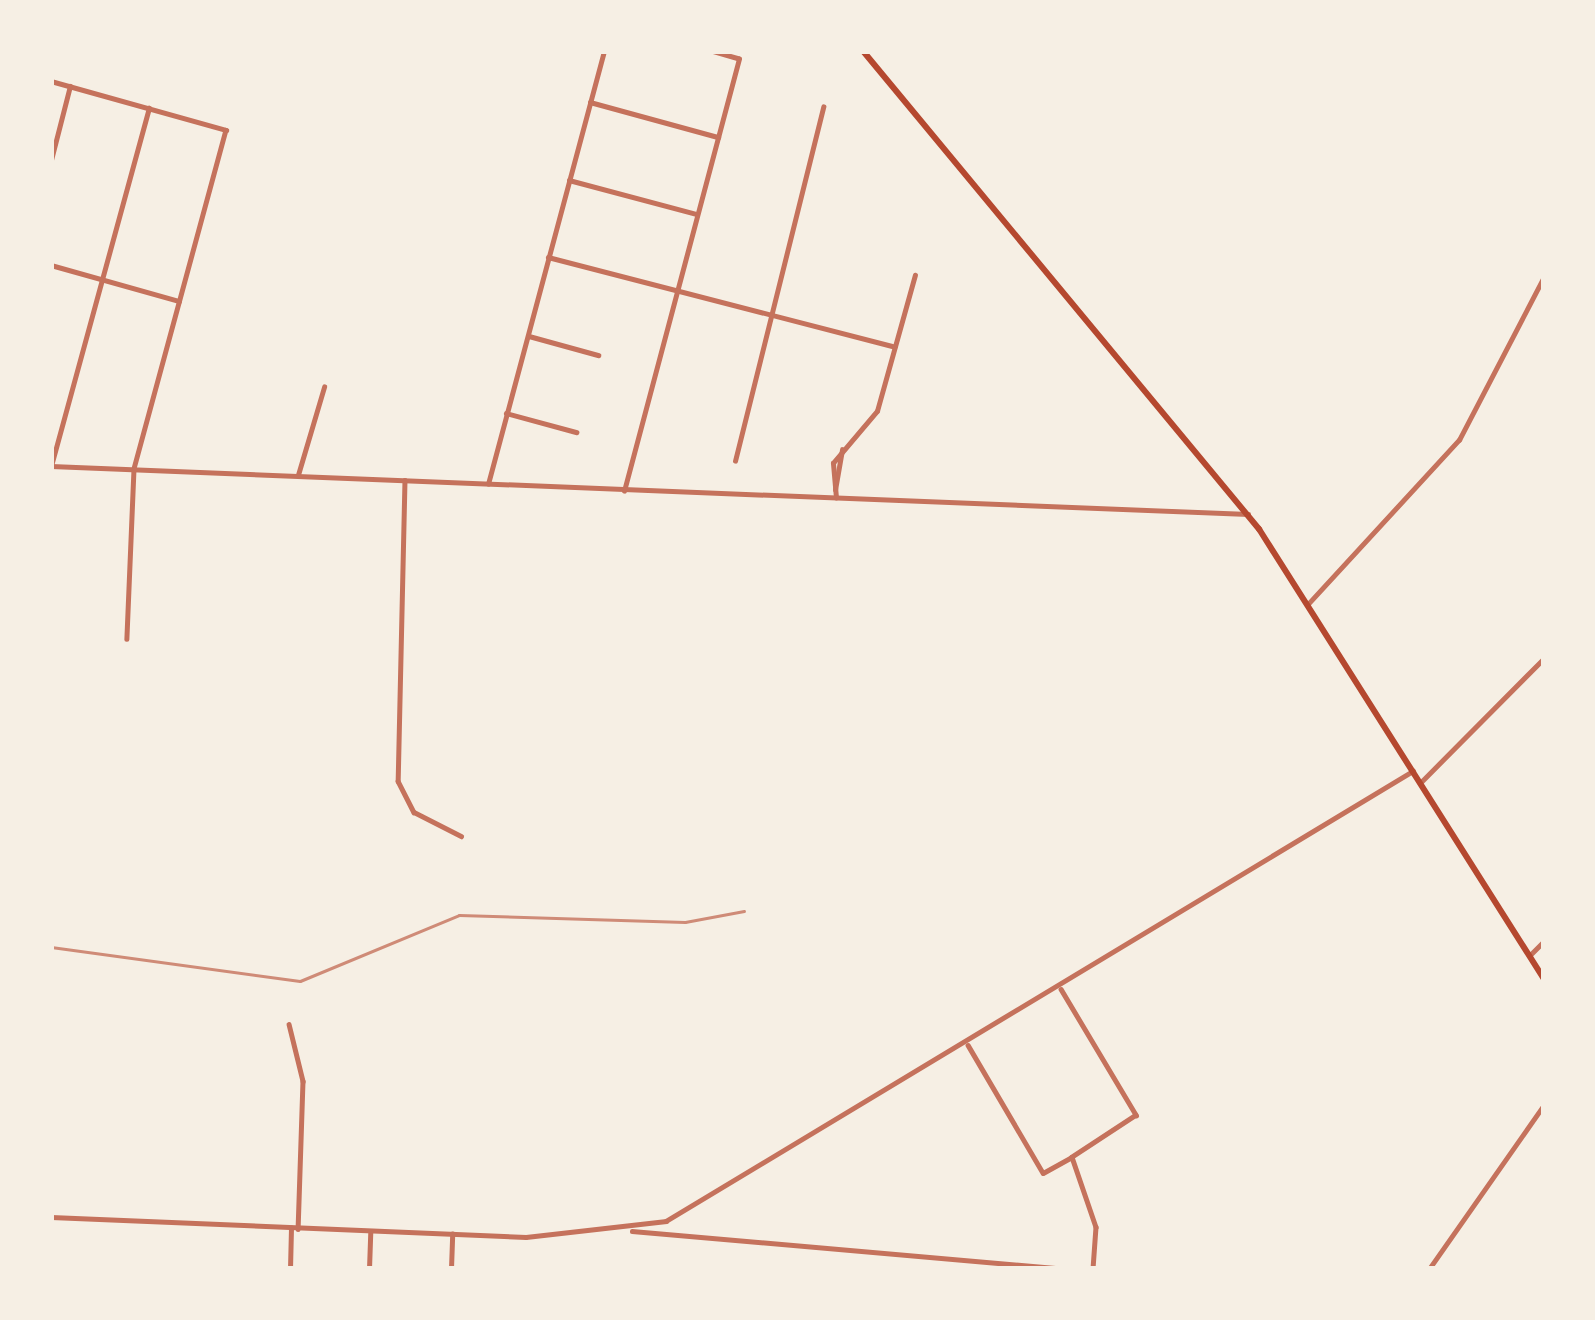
<!DOCTYPE html>
<html>
<head>
<meta charset="utf-8">
<style>
	body { margin:0 }
	#map { position:relative; width:1595px; height:1320px; overflow:hidden; background:#f6efe4; font-family:"IBM Plex Sans",sans-serif }
	div>[style] { position:absolute }
	[style*='--x'] { left:calc(var(--x)*1px); top:calc(var(--y)*1px); width:calc(var(--w)*1px); rotate:calc(var(--a)*1deg) }
	.minor>* { height:4.5px; margin:-2.25px; padding:0 2.25px; transform-origin:2.25px; border-radius:2.25px; background:#c5725c }
	.tertiary>* { height:4.5px; margin:-2.25px; padding:0 2.25px; transform-origin:2.25px; border-radius:2.25px; background:#c5725c }
	.secondary>* { height:6px; margin:-3px; padding:0 3px; transform-origin:3px; border-radius:3px; background:#b5482f }
	.rail>* { height:3px; margin:-1.5px; padding:0 1.5px; transform-origin:1.5px; border-radius:1.5px; background:#cf8b77 }
	span { translate:-50% -50%; white-space:nowrap; text-align:center; line-height:1.15; -webkit-text-stroke:9px #f6efe4; paint-order:stroke }
	.frame { position:absolute; inset:0; border:54px solid #f6efe4; pointer-events:none }
</style>
</head>
<body>
<div id="map">
	<div class="minor">
		<i style="--x:51;--y:81;--w:182;--a:15.6"></i>
		<i style="--x:226;--y:130;--w:351;--a:105.2"></i>
		<i style="--x:134;--y:469;--w:170;--a:92.4"></i>
		<i style="--x:590;--y:102;--w:133;--a:15.3"></i>
		<i style="--x:51;--y:160;--w:76;--a:-75.6"></i>
		<i style="--x:569;--y:180;--w:132;--a:14.9"></i>
		<i style="--x:548;--y:257;--w:358;--a:14.5"></i>
		<i style="--x:51;--y:265;--w:133;--a:15.7"></i>
		<i style="--x:529;--y:336;--w:72;--a:15.4"></i>
		<i style="--x:506;--y:413;--w:73;--a:15.2"></i>
		<i style="--x:735;--y:461;--w:365;--a:-76"></i>
		<i style="--x:51;--y:466;--w:371;--a:-74.7"></i>
		<i style="--x:298;--y:475;--w:92;--a:-73.5"></i>
		<i style="--x:405;--y:480;--w:301;--a:91.3"></i>
		<i style="--x:398;--y:781;--w:35;--a:63"></i>
		<i style="--x:414;--y:812;--w:53;--a:27.1"></i>
		<i style="--x:488;--y:484;--w:448;--a:-75"></i>
		<i style="--x:835;--y:490;--w:41;--a:-80.1"></i>
		<i style="--x:624;--y:491;--w:447;--a:-75.1"></i>
		<i style="--x:739;--y:59;--w:29;--a:-164"></i>
		<i style="--x:836;--y:498;--w:35;--a:-95"></i>
		<i style="--x:833;--y:463;--w:68;--a:-49.8"></i>
		<i style="--x:877;--y:411;--w:141;--a:-74.4"></i>
		<i style="--x:1421;--y:782;--w:175;--a:-45.2"></i>
		<i style="--x:1530;--y:955;--w:20;--a:-45"></i>
		<i style="--x:1061;--y:989;--w:147;--a:59.2"></i>
		<i style="--x:1136;--y:1115;--w:77;--a:146.7"></i>
		<i style="--x:1072;--y:1157;--w:74;--a:71.1"></i>
		<i style="--x:1096;--y:1227;--w:42;--a:94.1"></i>
		<i style="--x:289;--y:1024;--w:59;--a:76.2"></i>
		<i style="--x:303;--y:1081;--w:148;--a:91.9"></i>
		<i style="--x:968;--y:1045;--w:148;--a:59.6"></i>
		<i style="--x:1043;--y:1173;--w:33;--a:-29"></i>
		<i style="--x:632;--y:1231;--w:436;--a:5"></i>
		<i style="--x:290;--y:1269;--w:41;--a:-88.6"></i>
		<i style="--x:369;--y:1269;--w:37;--a:-88"></i>
		<i style="--x:451;--y:1269;--w:35;--a:-88"></i>
		<i style="--x:1429;--y:1269;--w:200;--a:-55"></i>
	</div>
	<div class="tertiary">
		<i style="--x:51;--y:466;--w:1198;--a:2.3"></i>
		<i style="--x:1308;--y:604;--w:223;--a:-47.4"></i>
		<i style="--x:1459;--y:440;--w:184;--a:-62.5"></i>
		<i style="--x:51;--y:1217;--w:475;--a:2.4"></i>
		<i style="--x:526;--y:1237;--w:141;--a:-6.5"></i>
		<i style="--x:666;--y:1221;--w:872;--a:-31.07"></i>
	</div>
	<div class="secondary">
		<i style="--x:863;--y:51;--w:621;--a:50.36"></i>
		<i style="--x:1259;--y:529;--w:533;--a:57.65"></i>
	</div>
	<div class="rail">
		<i style="--x:51;--y:947;--w:251;--a:7.8"></i>
		<i style="--x:300;--y:981;--w:172;--a:-22.5"></i>
		<i style="--x:459;--y:915;--w:226;--a:1.8"></i>
		<i style="--x:685;--y:922;--w:60;--a:-10.6"></i>
	</div>
	<div class="frame"></div>
</div>
</body>
</html>
